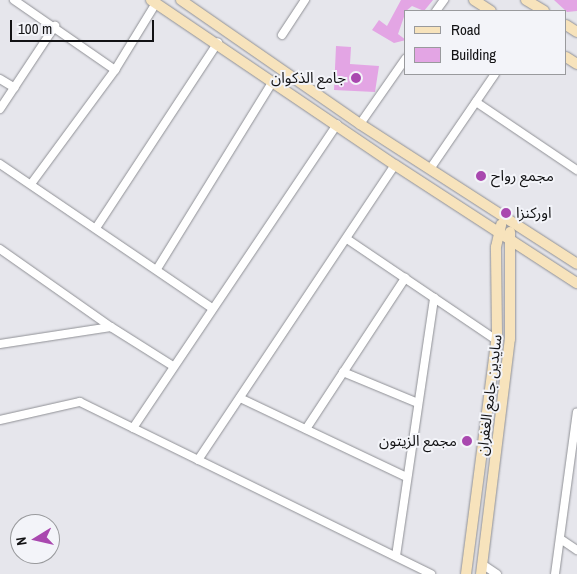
<!DOCTYPE html>
<html>
<head>
<meta charset="utf-8">
<style>
	body { margin:0 }
	#map { position:relative; width:577px; height:574px; overflow:hidden; background:#e6e6ec; font-family:"Archivo Narrow","Noto Sans Arabic",sans-serif }
	div>[style] { position:absolute }
	[style*='--x'] { left:calc(var(--x)*1px); top:calc(var(--y)*1px); width:calc(var(--w)*1px); rotate:calc(var(--a)*1deg) }
	.building>* { inset:0; background:#e3a5e4 }
	.roads { filter:drop-shadow(0 0 1px #8f9095) drop-shadow(0 0 1px #8f9095) }
	.street>* { height:8px; margin:-4px; padding:0 4px; transform-origin:4px; border-radius:4px; background:#fff }
	.secondary>* { height:10px; margin:-5px; padding:0 5px; transform-origin:5px; border-radius:5px; background:#f7e3bc }
	.dots>* { width:14px; height:14px; translate:-50% -50%; box-sizing:border-box; border:2px solid #f3f4f9; border-radius:50% }
	span { translate:-50% -50%; white-space:nowrap; text-align:center; line-height:1.15; -webkit-text-stroke:4px #f3f4f9; paint-order:stroke }
	.poi-label { font-size:15px; color:#121214 }
	.right { translate:-100% -50%; text-align:right }
	.left { translate:0 -50%; text-align:left }
	.street-label { font-size:15px; color:#121214 }
	.legend { position:absolute; left:404px; top:10px; width:162px; height:65px; box-sizing:border-box; background:#f3f4f9; border:1px solid #999a9d; margin:0; padding:6px 9px; list-style:none; font-size:15px; color:#121214 }
	.legend li { display:flex; align-items:center; gap:10px; height:25px }
	.legend b { width:25px; border:1px solid #999a9d }
	.north { position:absolute; left:10px; top:514px; width:50px; height:50px; box-sizing:border-box; background:#f3f4f9; border:1px solid #999a9d; border-radius:50%; rotate:261deg; font-size:14px; font-weight:700; line-height:20px; text-align:center; color:#121214 }
	.north::after { content:''; display:block; margin:auto; width:18px; height:22px; background:#a948af; clip-path:polygon(50% 0,100% 100%,50% 72%,0 100%) }
	.scale { position:absolute; left:10px; top:20px; width:144px; height:22px; box-sizing:border-box; border:2px solid #121214; border-top:0; padding-left:6px; font-size:15px; line-height:18px; white-space:nowrap; color:#121214; -webkit-text-stroke:4px #f3f4f9; paint-order:stroke }
</style>
</head>
<body>
<div id="map">
	<div class="building">
		<i style="clip-path:polygon(401px 0,433px 0,424px 11px,412px 6px,406px 11px,398px 34px,406px 40px,394px 43px,372px 30px,379px 20px,387px 26px)"></i>
		<i style="clip-path:polygon(554px 0,577px 0,577px 11px,567px 12px)"></i>
		<i style="clip-path:polygon(336px 46px,351px 47px,350px 64px,379px 66px,375px 92px,334px 90px)"></i>
	</div>
	<div class="roads">
		<div class="street">
			<i style="--x:14;--y:0;--w:123;--a:34.7"></i>
			<i style="--x:436;--y:11;--w:14;--a:-54"></i>
			<i style="--x:282;--y:35;--w:42;--a:-56.7"></i>
			<i style="--x:0;--y:79;--w:17;--a:31"></i>
			<i style="--x:476;--y:102;--w:122;--a:34"></i>
			<i style="--x:0;--y:109;--w:100;--a:-56.5"></i>
			<i style="--x:360;--y:124;--w:80;--a:-55.1"></i>
			<i style="--x:0;--y:164;--w:256;--a:34.2"></i>
			<i style="--x:430;--y:169;--w:115;--a:-55.6"></i>
			<i style="--x:31;--y:184;--w:142;--a:-53.6"></i>
			<i style="--x:115;--y:70;--w:79;--a:-58.5"></i>
			<i style="--x:96;--y:228;--w:222;--a:-56.7"></i>
			<i style="--x:347;--y:239;--w:180;--a:34.1"></i>
			<i style="--x:0;--y:249;--w:136;--a:35.1"></i>
			<i style="--x:111;--y:327;--w:73;--a:32.2"></i>
			<i style="--x:157;--y:269;--w:221;--a:-58.3"></i>
			<i style="--x:0;--y:344;--w:112;--a:-8.7"></i>
			<i style="--x:343;--y:372;--w:81;--a:22.5"></i>
			<i style="--x:240;--y:398;--w:184;--a:25.4"></i>
			<i style="--x:0;--y:420;--w:82;--a:-12.7"></i>
			<i style="--x:80;--y:402;--w:391;--a:26.1"></i>
			<i style="--x:133;--y:428;--w:366;--a:-56.1"></i>
			<i style="--x:306;--y:429;--w:181;--a:-56.7"></i>
			<i style="--x:198;--y:460;--w:355;--a:-56.3"></i>
			<i style="--x:562;--y:540;--w:18;--a:34"></i>
			<i style="--x:396;--y:556;--w:261;--a:-81.6"></i>
			<i style="--x:482;--y:564;--w:18;--a:34"></i>
			<i style="--x:555;--y:574;--w:163;--a:-82.3"></i>
		</div>
		<div class="secondary">
			<i style="--x:151;--y:0;--w:295;--a:34.1"></i>
			<i style="--x:395;--y:165;--w:217;--a:33"></i>
			<i style="--x:181;--y:0;--w:218;--a:34.7"></i>
			<i style="--x:360;--y:124;--w:258;--a:32.8"></i>
			<i style="--x:474;--y:0;--w:20;--a:33"></i>
			<i style="--x:526;--y:0;--w:21;--a:31"></i>
			<i style="--x:566;--y:25;--w:13;--a:32"></i>
			<i style="--x:566;--y:57;--w:13;--a:32"></i>
			<i style="--x:466;--y:574;--w:242;--a:-82.6"></i>
			<i style="--x:497;--y:334;--w:87;--a:-90.7"></i>
			<i style="--x:496;--y:247;--w:23;--a:-77"></i>
			<i style="--x:481;--y:574;--w:237;--a:-83"></i>
			<i style="--x:510;--y:339;--w:107;--a:-90"></i>
		</div>
	</div>
	<div class="dots">
		<i style="left:356px;top:78px;background:#a948af"></i>
		<i style="left:481px;top:176px;background:#a948af"></i>
		<i style="left:506px;top:213px;background:#a948af"></i>
		<i style="left:467px;top:441px;background:#a948af"></i>
	</div>
	<div class="poi-label">
		<span class="right" style="left:346px;top:78px">جامع الذكوان</span>
		<span class="left" style="left:491px;top:176px">مجمع رواح</span>
		<span class="left" style="left:516px;top:213px">اوركنزا</span>
		<span class="right" style="left:457px;top:441px">مجمع الزيتون</span>
	</div>
	<div class="street-label">
		<span style="left:489px;top:395px;rotate:-83deg">سايدين جامع الغفران</span>
	</div>
	<ul class="legend">
	<li><b style="height:6px;background:#f7e3bc"></b>Road</li>
	<li><b style="height:14px;background:#e3a5e4"></b>Building</li>
	</ul>
	<div class="north">N</div>
	<div class="scale">100 m</div>
</div>
</body>
</html>
